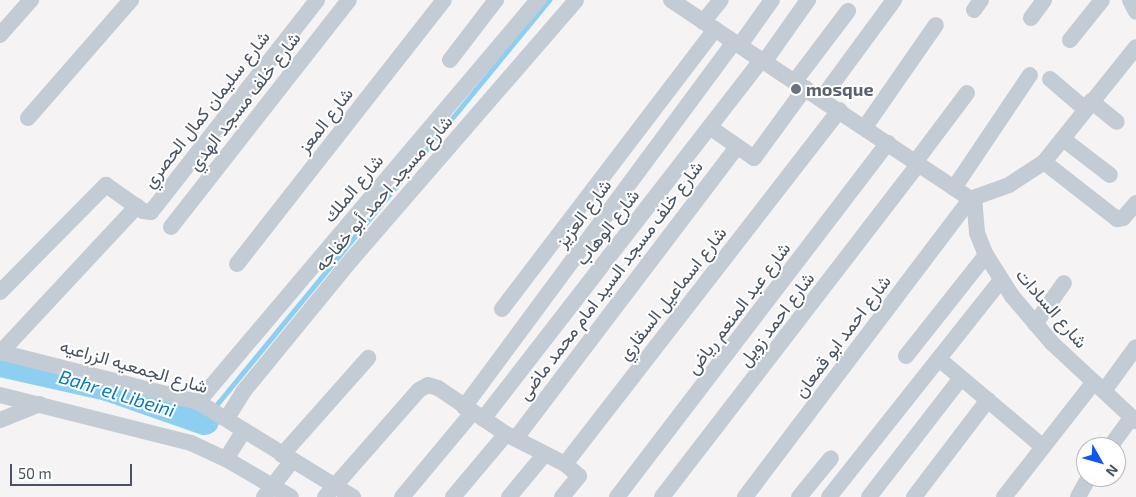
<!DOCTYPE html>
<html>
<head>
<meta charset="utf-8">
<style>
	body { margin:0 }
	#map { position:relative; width:1136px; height:497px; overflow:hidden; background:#f5f3f3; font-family:"Exo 2",Vazirmatn,sans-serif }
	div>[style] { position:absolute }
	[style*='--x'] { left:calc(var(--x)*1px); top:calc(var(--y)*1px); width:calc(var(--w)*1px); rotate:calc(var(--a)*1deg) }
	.stream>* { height:5px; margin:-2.5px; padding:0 2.5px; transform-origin:2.5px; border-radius:2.5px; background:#8ccff1 }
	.river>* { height:29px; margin:-14.5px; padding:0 14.5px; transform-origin:14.5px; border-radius:14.5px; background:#8ccff1 }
	.street>* { height:16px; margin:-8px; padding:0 8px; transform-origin:8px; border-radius:8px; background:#c3cbd4 }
	.dots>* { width:14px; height:14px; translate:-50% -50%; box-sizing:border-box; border:2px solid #fff; border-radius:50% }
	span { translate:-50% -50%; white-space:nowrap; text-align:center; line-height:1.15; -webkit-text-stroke:4px #fff; paint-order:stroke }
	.worship-label { font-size:18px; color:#5b616d; font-weight:700 }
	.left { translate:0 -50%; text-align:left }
	.street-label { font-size:18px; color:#495361 }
	.water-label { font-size:19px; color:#057bb8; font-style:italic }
	.north { position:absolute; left:1076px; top:437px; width:50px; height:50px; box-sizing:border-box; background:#fff; border:1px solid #b6bac0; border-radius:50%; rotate:128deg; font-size:14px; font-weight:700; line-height:20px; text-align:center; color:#495361 }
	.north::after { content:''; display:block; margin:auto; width:18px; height:22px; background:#1256f0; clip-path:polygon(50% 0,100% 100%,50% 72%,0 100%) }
	.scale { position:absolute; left:10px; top:464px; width:122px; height:22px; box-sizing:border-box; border:2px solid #495361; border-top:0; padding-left:6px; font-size:15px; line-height:18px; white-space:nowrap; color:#495361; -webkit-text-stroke:4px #fff; paint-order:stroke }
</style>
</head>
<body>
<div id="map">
	<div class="stream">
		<i style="--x:204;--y:420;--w:544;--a:-50.6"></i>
	</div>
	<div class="river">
		<i style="--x:0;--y:362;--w:110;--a:12.6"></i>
		<i style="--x:107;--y:386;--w:103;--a:19.3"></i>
	</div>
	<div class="street">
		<i style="--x:671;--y:0;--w:359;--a:33.6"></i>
		<i style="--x:970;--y:199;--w:41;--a:-19.7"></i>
		<i style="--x:1009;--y:185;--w:42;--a:-33.3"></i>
		<i style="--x:1044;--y:162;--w:147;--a:-51.3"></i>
		<i style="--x:1130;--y:0;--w:13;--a:63"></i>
		<i style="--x:974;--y:10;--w:12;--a:-55"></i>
		<i style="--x:1031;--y:18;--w:22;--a:-54"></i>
		<i style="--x:703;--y:22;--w:28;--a:-51"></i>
		<i style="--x:0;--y:35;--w:47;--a:-48.5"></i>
		<i style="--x:1070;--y:40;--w:51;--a:-51.3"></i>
		<i style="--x:740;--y:45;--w:55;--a:-54.6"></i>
		<i style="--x:450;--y:60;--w:76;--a:-52.5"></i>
		<i style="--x:765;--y:61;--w:75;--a:-54.8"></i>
		<i style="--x:1050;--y:79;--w:46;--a:40.6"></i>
		<i style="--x:795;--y:81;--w:88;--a:-52.9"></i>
		<i style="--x:822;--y:98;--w:122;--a:-53.7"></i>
		<i style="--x:1091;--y:101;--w:33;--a:39"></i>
		<i style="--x:28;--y:118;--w:157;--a:-48.9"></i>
		<i style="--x:865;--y:127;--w:124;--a:-55.2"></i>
		<i style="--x:711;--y:128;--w:52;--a:34.9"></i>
		<i style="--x:754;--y:158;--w:87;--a:-53.9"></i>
		<i style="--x:1063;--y:139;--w:59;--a:37.5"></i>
		<i style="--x:916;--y:161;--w:85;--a:-53.1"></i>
		<i style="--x:1044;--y:162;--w:93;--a:38"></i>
		<i style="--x:1117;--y:219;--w:6;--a:-9"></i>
		<i style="--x:1123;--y:218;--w:20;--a:-49"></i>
		<i style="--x:954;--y:188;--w:136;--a:-56.1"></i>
		<i style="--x:974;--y:198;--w:35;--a:85"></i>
		<i style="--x:977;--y:233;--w:24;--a:68"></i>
		<i style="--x:986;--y:255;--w:49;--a:57.6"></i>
		<i style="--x:1012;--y:296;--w:62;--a:49.6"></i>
		<i style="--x:1052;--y:343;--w:115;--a:42.9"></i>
		<i style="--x:171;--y:227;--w:288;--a:-51.9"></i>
		<i style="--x:237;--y:264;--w:335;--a:-51.9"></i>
		<i style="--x:0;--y:292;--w:151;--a:-45.3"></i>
		<i style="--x:106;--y:185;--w:45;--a:35.1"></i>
		<i style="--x:143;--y:211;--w:8;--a:7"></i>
		<i style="--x:151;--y:212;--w:269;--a:-51.9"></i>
		<i style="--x:502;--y:309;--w:352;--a:-52.7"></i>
		<i style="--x:1035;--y:324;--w:50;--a:-54.7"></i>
		<i style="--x:0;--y:352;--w:204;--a:14.2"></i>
		<i style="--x:198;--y:402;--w:182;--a:31.5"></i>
		<i style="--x:0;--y:353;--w:201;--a:-47"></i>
		<i style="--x:906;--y:356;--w:129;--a:-51.6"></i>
		<i style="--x:939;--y:359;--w:136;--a:40.2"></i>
		<i style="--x:1104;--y:391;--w:54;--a:-54"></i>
		<i style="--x:0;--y:395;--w:197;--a:14.1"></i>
		<i style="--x:191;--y:443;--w:38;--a:25"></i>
		<i style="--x:226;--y:459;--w:75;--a:30.3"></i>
		<i style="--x:198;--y:402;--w:527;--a:-49.78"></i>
		<i style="--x:464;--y:407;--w:454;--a:-53.5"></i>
		<i style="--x:227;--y:418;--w:31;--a:-58"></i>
		<i style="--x:243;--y:392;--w:172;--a:-50.7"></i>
		<i style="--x:352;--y:259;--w:342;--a:-49.1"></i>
		<i style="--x:483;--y:419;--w:455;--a:-52.2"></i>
		<i style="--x:0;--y:420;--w:43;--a:-21.8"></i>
		<i style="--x:516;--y:438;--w:365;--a:-52.8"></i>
		<i style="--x:1110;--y:447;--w:37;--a:-54"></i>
		<i style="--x:282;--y:455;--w:130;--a:-48.4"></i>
		<i style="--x:226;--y:459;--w:34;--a:-58"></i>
		<i style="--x:264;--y:497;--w:46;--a:-52.1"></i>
		<i style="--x:325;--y:497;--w:142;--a:-48.7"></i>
		<i style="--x:419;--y:390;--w:10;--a:-29"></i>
		<i style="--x:428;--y:385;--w:10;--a:17"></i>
		<i style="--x:438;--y:388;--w:82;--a:34.1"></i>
		<i style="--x:506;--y:434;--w:66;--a:27"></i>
		<i style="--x:402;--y:497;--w:109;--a:-50.2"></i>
		<i style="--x:453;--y:497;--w:82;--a:-49.9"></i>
		<i style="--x:509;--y:497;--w:55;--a:-50.2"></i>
		<i style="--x:562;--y:497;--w:27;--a:-51"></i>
		<i style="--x:579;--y:476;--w:18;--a:-139"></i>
		<i style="--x:565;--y:464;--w:448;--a:-52.2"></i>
		<i style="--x:617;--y:497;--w:446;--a:-52.6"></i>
		<i style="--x:662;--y:497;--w:421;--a:-52.4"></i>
		<i style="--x:745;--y:497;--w:373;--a:-52.9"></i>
		<i style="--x:799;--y:497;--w:50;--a:-50.6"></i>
		<i style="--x:829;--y:497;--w:277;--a:-51.6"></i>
		<i style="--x:869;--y:497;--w:150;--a:-52.3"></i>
		<i style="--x:914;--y:497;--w:122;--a:-52.7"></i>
		<i style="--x:1004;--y:497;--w:146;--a:-52"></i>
		<i style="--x:1078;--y:497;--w:23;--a:-61"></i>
	</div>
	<div class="dots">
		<i style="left:796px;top:89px;background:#6b7280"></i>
	</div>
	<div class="worship-label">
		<span class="left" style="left:806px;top:89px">mosque</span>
	</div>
	<div class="street-label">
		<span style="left:244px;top:101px;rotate:-52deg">شارع خلف مسجد الهدي</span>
		<span style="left:206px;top:109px;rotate:-52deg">شارع سليمان كمال الحصري</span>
		<span style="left:325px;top:120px;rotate:-52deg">شارع المعز</span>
		<span style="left:353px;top:188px;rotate:-50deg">شارع الملك</span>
		<span style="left:383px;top:193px;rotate:-49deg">شارع مسجد احمد أبو خفاجه</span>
		<span style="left:583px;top:213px;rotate:-53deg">شارع العزيز</span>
		<span style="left:607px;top:227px;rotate:-52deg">شارع الوهاب</span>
		<span style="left:610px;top:280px;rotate:-53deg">شارع خلف مسجد السيد امام محمد ماضى</span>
		<span style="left:672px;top:293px;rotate:-52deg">شارع اسماعيل السقاري</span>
		<span style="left:738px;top:308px;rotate:-53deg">شارع عبد المنعم رياض</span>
		<span style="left:1052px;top:308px;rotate:49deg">شارع السادات</span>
		<span style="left:776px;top:319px;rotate:-53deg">شارع احمد زويل</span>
		<span style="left:842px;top:336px;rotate:-53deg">شارع احمد ابو قمعان</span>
		<span style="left:134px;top:366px;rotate:16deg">شارع الجمعيه الزراعيه</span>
	</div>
	<div class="water-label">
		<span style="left:117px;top:393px;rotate:17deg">Bahr el Libeini</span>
	</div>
	<div class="north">N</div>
	<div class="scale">50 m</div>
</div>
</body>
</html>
